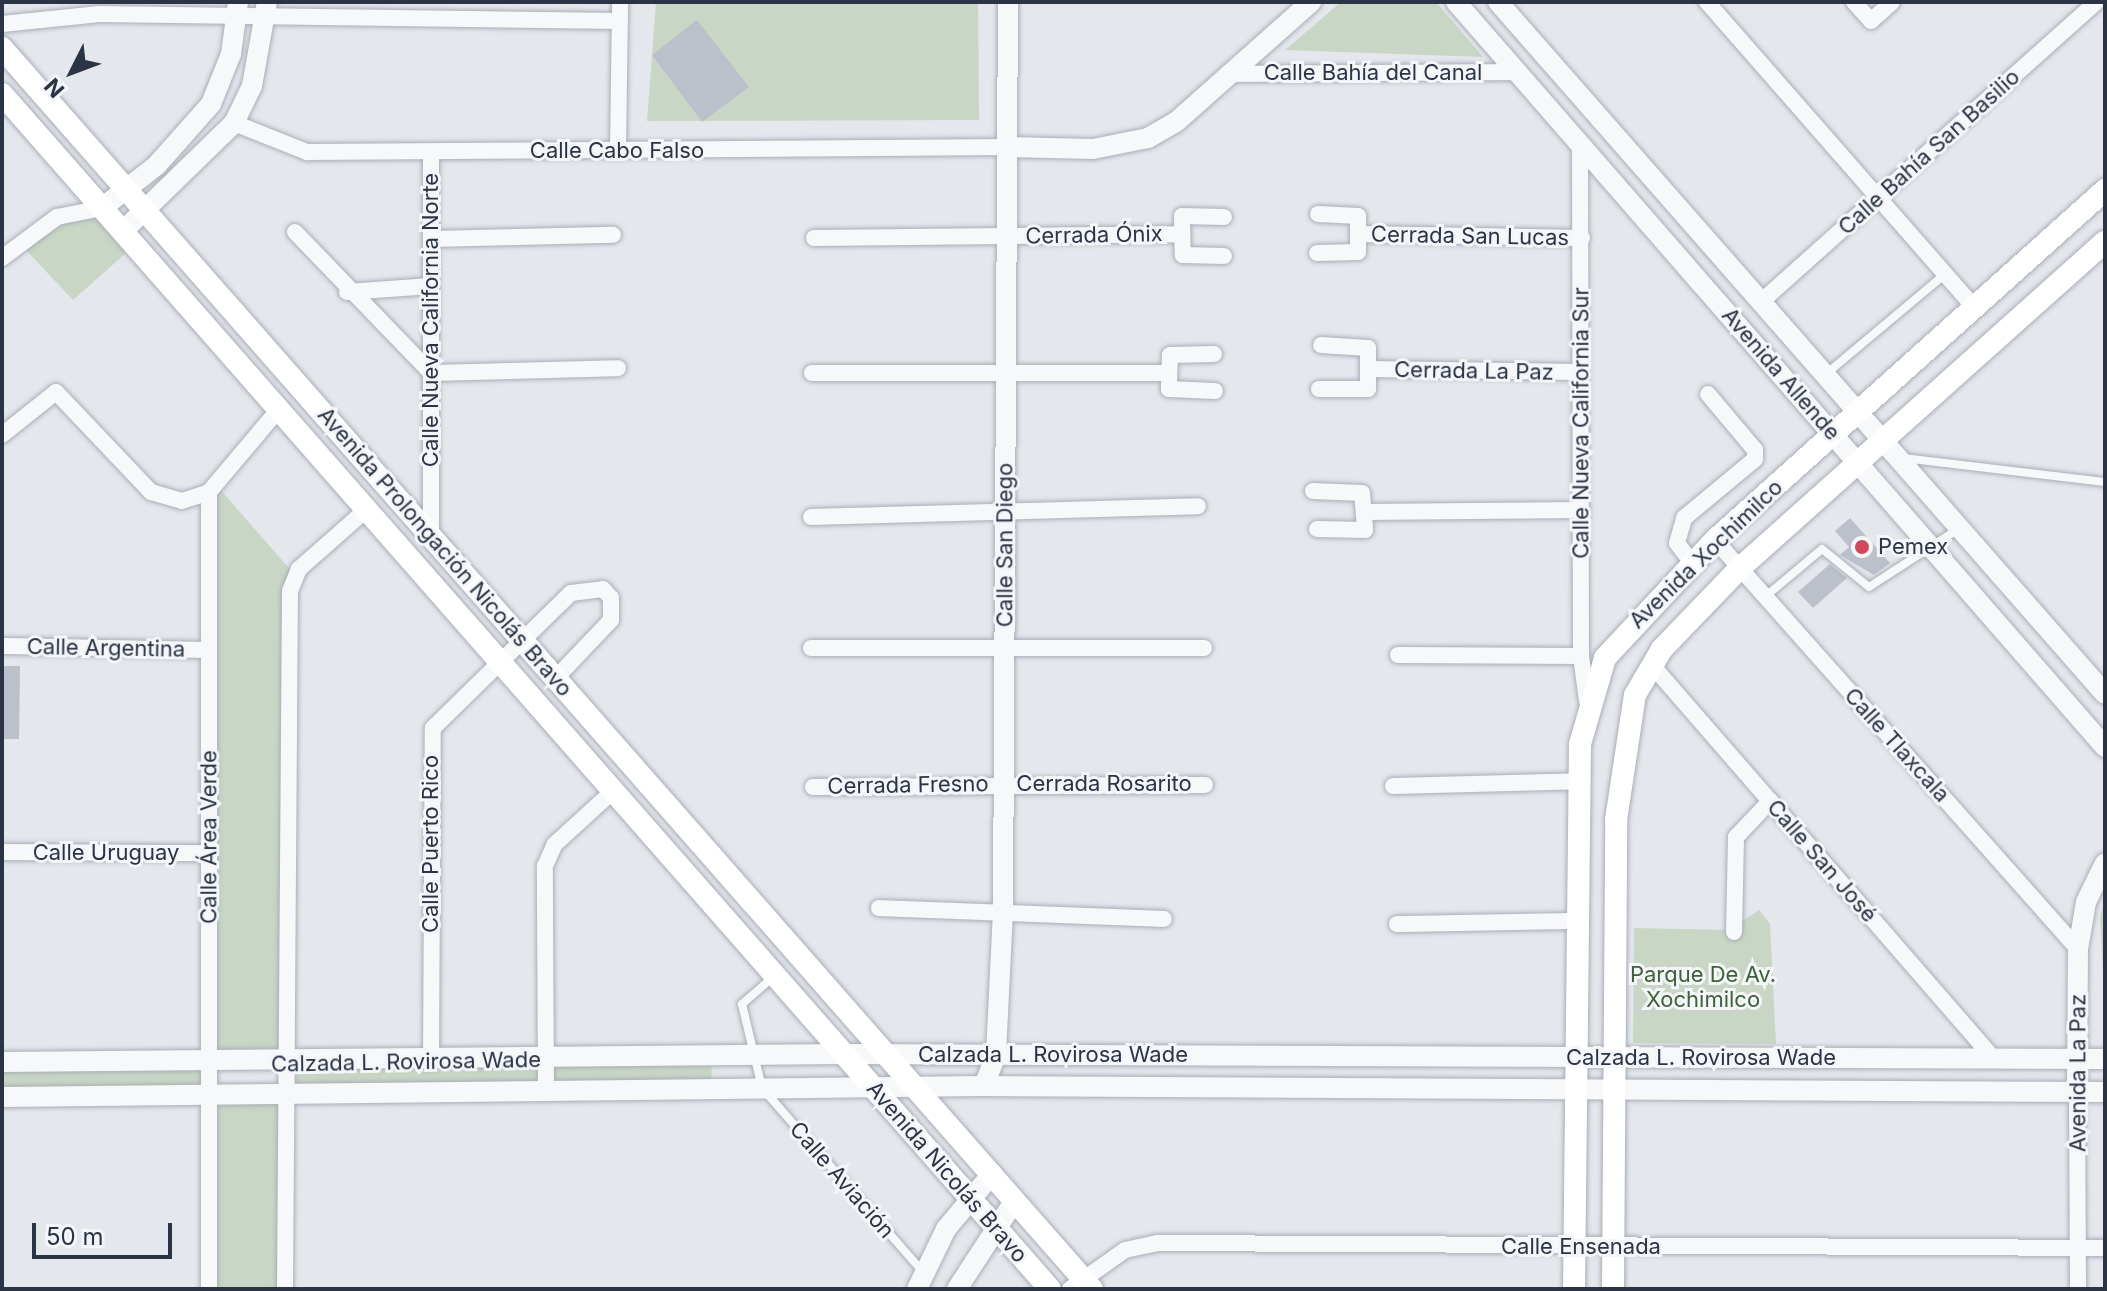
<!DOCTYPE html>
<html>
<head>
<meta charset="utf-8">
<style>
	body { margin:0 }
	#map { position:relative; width:2107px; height:1291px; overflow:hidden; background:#e4e7ec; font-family:Inter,sans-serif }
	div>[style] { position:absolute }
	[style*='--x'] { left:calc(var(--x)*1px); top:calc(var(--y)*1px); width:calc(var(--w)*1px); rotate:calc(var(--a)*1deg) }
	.green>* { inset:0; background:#c9d6c5 }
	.building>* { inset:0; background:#bbc0ca }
	.roads { filter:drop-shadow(0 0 2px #a9aeb7) drop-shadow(0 0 2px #a9aeb7) }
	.service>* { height:8px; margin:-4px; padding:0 4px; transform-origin:4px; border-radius:4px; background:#f7f8fa }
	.minor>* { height:16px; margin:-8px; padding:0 8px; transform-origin:8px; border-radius:8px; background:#f7f8fa }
	.tertiary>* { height:20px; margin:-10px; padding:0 10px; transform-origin:10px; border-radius:10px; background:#f7f8fa }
	.secondary>* { height:22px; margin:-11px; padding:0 11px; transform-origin:11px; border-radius:11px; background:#fff }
	.dots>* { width:22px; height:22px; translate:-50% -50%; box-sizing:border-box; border:4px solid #f4f6f9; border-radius:50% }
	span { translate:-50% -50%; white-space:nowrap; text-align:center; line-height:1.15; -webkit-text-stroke:6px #f4f6f9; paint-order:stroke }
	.street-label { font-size:22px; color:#2b3445 }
	.poi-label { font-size:22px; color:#2b3445 }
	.left { translate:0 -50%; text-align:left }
	.park-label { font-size:22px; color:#3f6138 }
	.frame { position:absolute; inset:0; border:4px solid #2b3445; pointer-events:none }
	.north { position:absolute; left:32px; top:32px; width:80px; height:80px; -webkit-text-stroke:6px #f4f6f9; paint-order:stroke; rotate:228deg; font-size:22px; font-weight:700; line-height:32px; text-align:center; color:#2b3445 }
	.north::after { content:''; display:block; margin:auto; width:28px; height:36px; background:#2b3445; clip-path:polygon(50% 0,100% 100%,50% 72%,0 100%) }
	.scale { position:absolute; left:32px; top:1223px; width:140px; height:36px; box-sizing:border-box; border:4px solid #2b3445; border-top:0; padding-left:10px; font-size:24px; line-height:28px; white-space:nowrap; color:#2b3445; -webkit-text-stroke:6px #f4f6f9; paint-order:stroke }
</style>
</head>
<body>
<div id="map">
	<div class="green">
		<i style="clip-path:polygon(656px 2px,978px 2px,979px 120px,647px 121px)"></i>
		<i style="clip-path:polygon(1341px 2px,1436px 2px,1483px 57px,1285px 50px)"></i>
		<i style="clip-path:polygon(89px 210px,126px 253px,73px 300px,24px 248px)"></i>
		<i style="clip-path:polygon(217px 486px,294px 574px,283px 1063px,209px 1064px,209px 493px)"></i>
		<i style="clip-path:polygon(2105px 897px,2105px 1010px,2100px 918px)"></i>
		<i style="clip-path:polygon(1759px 910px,1770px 924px,1776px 1044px,1633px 1043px,1634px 928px,1729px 930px)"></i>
		<i style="clip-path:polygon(712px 1059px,711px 1088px,546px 1091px,546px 1061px)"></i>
		<i style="clip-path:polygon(545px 1061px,545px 1091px,296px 1095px,297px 1065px)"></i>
		<i style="clip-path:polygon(2px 1064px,207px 1066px,206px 1094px,2px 1095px)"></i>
		<i style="clip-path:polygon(210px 1098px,283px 1098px,284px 1289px,209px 1289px)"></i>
	</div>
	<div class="building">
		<i style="clip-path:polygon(697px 20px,749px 87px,702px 122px,652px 55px)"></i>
		<i style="clip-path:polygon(1850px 518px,1890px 563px,1874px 575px,1840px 555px,1849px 547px,1835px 531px)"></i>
		<i style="clip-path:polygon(1830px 564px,1847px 578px,1813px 608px,1798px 592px)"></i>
		<i style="clip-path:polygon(2px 666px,20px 666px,19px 739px,2px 739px)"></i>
	</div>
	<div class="roads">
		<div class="service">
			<i style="--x:1826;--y:374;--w:155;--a:-40"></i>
			<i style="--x:1903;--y:458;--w:203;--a:6.8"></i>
			<i style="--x:1766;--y:596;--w:73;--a:-40"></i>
			<i style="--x:1822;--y:549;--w:60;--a:39"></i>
			<i style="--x:1869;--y:587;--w:108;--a:-33"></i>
			<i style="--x:772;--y:978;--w:40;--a:139"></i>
			<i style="--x:742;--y:1004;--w:86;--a:76.6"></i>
			<i style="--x:762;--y:1088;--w:243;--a:48.8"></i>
		</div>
		<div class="minor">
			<i style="--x:1707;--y:2;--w:407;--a:48.8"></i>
			<i style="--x:1854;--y:2;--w:25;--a:48"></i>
			<i style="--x:1871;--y:21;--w:28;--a:-42"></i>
			<i style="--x:2;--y:24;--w:98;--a:-5.9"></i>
			<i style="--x:99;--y:14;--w:521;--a:0.77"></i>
			<i style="--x:1230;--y:74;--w:286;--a:-0.4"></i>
			<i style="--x:234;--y:123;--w:79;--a:21.7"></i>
			<i style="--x:307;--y:152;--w:700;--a:-0.41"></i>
			<i style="--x:1580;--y:144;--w:512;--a:89.89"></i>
			<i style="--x:1581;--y:656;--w:45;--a:82.4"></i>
			<i style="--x:618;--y:151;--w:149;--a:-89.2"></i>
			<i style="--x:1224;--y:217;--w:42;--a:-178.6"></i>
			<i style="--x:1182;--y:216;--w:39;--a:89"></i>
			<i style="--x:1183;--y:255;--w:41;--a:1.4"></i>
			<i style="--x:295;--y:232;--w:196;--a:46"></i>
			<i style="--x:431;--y:373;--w:187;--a:-1.5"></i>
			<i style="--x:1358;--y:234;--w:224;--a:1"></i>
			<i style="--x:814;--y:238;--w:368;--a:-0.6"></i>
			<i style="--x:431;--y:239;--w:182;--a:-1.3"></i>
			<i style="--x:1317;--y:253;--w:41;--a:-1.4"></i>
			<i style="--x:1358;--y:252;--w:36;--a:-90"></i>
			<i style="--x:1358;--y:216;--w:40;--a:-177.1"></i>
			<i style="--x:2;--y:258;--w:69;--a:-36.7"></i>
			<i style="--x:57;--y:217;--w:46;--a:-11.3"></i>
			<i style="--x:347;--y:292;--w:84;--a:-4.1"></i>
			<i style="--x:1762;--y:301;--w:448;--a:-41.8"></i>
			<i style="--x:1214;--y:354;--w:44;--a:178.7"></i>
			<i style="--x:1170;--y:355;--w:34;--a:92"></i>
			<i style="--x:1169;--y:389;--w:46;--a:2.5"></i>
			<i style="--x:1368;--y:369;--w:213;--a:0.8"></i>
			<i style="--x:812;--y:373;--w:357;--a:0"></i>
			<i style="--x:1319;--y:389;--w:49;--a:0"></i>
			<i style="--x:1368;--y:389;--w:41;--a:-90"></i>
			<i style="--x:1368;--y:348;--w:47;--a:-176.3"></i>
			<i style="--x:2;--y:435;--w:69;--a:-38.5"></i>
			<i style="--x:56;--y:392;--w:138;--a:46.5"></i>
			<i style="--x:151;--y:492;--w:32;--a:16"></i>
			<i style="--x:182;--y:501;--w:28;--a:-18"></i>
			<i style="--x:1313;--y:491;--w:49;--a:2.3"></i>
			<i style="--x:1362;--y:493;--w:37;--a:85"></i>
			<i style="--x:1365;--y:530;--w:48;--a:-178.8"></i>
			<i style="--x:1364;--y:512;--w:218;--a:-0.5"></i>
			<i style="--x:811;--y:517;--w:387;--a:-1.6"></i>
			<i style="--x:431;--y:536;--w:384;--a:-90"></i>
			<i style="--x:1715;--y:540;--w:547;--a:48.41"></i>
			<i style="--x:1692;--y:563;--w:25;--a:-127"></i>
			<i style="--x:1677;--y:543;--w:26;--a:-74"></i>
			<i style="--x:1684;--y:518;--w:92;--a:-39.7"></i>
			<i style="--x:1755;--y:459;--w:9;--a:-90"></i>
			<i style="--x:1755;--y:450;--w:73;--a:-130"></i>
			<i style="--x:2;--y:646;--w:207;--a:1.1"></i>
			<i style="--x:811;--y:648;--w:393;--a:0"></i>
			<i style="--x:1398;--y:655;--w:183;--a:0.3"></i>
			<i style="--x:1651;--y:664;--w:523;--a:49.03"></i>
			<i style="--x:1393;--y:786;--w:186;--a:-1.5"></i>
			<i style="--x:813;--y:787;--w:392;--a:-0.3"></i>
			<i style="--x:2;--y:852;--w:207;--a:0.3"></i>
			<i style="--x:879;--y:908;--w:285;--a:2.2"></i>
			<i style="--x:1397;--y:924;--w:180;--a:-1"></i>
			<i style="--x:1734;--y:932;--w:95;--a:-88.8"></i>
			<i style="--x:1736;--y:837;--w:50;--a:-46.6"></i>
			<i style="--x:431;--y:1062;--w:334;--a:-89.7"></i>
			<i style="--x:433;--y:728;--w:193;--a:-44.4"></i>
			<i style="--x:571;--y:593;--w:32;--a:-7"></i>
			<i style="--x:603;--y:589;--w:12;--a:48"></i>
			<i style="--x:611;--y:598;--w:22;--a:90"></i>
			<i style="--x:611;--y:620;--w:80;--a:133.5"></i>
			<i style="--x:546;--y:1091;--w:225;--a:-90.3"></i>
			<i style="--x:545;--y:866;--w:24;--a:-66"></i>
			<i style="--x:555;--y:844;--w:79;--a:-42.4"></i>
			<i style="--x:2077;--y:1092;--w:197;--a:89.7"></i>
			<i style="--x:209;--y:1289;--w:797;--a:-90"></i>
			<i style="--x:209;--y:492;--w:107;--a:-49.9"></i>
			<i style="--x:285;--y:1289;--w:698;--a:-89.59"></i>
			<i style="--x:290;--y:591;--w:24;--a:-68"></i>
			<i style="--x:299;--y:569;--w:89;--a:-41.4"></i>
			<i style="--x:1070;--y:1289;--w:67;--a:-35.3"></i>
			<i style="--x:1125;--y:1250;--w:34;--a:-12"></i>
			<i style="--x:1158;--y:1243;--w:947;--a:0.3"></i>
		</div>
		<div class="tertiary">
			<i style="--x:1456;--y:2;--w:988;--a:48.94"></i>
			<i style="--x:1498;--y:2;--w:920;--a:48.74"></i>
			<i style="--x:1007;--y:147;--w:86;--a:1.3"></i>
			<i style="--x:1093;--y:149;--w:56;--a:-11.3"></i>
			<i style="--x:1148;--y:138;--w:32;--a:-30"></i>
			<i style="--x:1176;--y:122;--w:181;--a:-41.6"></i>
			<i style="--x:102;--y:208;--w:68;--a:-37.9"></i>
			<i style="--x:156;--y:166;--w:83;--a:-48.4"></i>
			<i style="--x:211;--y:104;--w:54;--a:-68.2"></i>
			<i style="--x:231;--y:54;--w:52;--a:-82.3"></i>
			<i style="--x:122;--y:232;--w:156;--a:-44.2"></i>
			<i style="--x:234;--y:123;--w:41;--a:-64.1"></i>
			<i style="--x:252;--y:86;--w:85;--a:-79.9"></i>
			<i style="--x:2;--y:1062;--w:842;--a:-0.54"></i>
			<i style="--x:844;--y:1054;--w:1261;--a:0.23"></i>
			<i style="--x:984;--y:1086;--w:34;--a:-69"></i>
			<i style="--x:996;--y:1054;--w:141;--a:-87.2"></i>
			<i style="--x:1003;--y:913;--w:911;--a:-89.69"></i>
			<i style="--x:2077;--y:1092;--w:143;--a:-89.6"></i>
			<i style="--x:2078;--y:949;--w:48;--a:-80.3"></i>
			<i style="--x:2086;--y:902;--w:43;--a:-64"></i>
			<i style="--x:2;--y:1097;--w:982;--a:-0.64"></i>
			<i style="--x:984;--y:1086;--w:1121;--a:0.31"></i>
			<i style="--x:917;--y:1289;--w:67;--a:-64.2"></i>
			<i style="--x:946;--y:1229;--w:72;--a:-50.1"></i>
			<i style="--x:957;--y:1289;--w:106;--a:-56.9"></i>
		</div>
		<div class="secondary">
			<i style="--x:2;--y:48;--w:1652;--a:48.71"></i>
			<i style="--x:2;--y:94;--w:1589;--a:48.75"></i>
			<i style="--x:1574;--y:1289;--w:545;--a:-89.37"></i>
			<i style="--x:1580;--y:744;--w:90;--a:-73.8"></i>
			<i style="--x:1605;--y:658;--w:161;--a:-47"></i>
			<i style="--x:1715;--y:540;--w:524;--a:-41.91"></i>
			<i style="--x:1613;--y:1289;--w:469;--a:-89.6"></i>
			<i style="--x:1616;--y:820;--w:126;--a:-81.4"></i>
			<i style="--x:1635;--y:695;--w:53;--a:-59.6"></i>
			<i style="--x:1662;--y:649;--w:112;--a:-46.1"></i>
			<i style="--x:1740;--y:568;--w:489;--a:-41.8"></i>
		</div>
	</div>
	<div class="dots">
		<i style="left:1862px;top:547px;background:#d1495b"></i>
	</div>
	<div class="street-label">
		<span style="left:1373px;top:73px">Calle Bahía del Canal</span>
		<span style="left:617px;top:151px">Calle Cabo Falso</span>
		<span style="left:1929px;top:152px;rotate:-42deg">Calle Bahía San Basilio</span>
		<span style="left:1094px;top:235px;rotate:-1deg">Cerrada Ónix</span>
		<span style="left:1470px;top:236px;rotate:1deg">Cerrada San Lucas</span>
		<span style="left:431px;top:320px;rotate:-90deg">Calle Nueva California Norte</span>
		<span style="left:1474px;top:371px;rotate:1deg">Cerrada La Paz</span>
		<span style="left:1781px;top:374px;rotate:49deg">Avenida Allende</span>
		<span style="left:1581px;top:423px;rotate:-90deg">Calle Nueva California Sur</span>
		<span style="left:1005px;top:545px;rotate:-90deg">Calle San Diego</span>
		<span style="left:445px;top:552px;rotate:49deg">Avenida Prolongación Nicolás Bravo</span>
		<span style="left:1706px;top:554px;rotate:-44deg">Avenida Xochimilco</span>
		<span style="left:106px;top:648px;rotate:1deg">Calle Argentina</span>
		<span style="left:1897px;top:745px;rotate:48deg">Calle Tlaxcala</span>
		<span style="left:1104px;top:784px">Cerrada Rosarito</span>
		<span style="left:908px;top:785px;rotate:-1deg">Cerrada Fresno</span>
		<span style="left:209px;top:837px;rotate:-90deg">Calle Área Verde</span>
		<span style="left:431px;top:844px;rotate:-90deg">Calle Puerto Rico</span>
		<span style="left:106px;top:853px">Calle Uruguay</span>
		<span style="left:1822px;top:861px;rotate:49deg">Calle San José</span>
		<span style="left:1053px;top:1055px">Calzada L. Rovirosa Wade</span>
		<span style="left:1701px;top:1058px">Calzada L. Rovirosa Wade</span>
		<span style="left:406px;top:1062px;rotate:-1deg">Calzada L. Rovirosa Wade</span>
		<span style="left:2078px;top:1073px;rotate:-90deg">Avenida La Paz</span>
		<span style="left:947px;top:1172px;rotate:49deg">Avenida Nicolás Bravo</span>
		<span style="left:842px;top:1180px;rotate:49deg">Calle Aviación</span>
		<span style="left:1581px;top:1247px">Calle Ensenada</span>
	</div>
	<div class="poi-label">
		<span class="left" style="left:1878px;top:547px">Pemex</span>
	</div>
	<div class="park-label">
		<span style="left:1703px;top:987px">Parque De Av.<br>Xochimilco</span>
	</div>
	<div class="frame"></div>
	<div class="north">N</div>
	<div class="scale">50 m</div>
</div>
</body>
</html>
